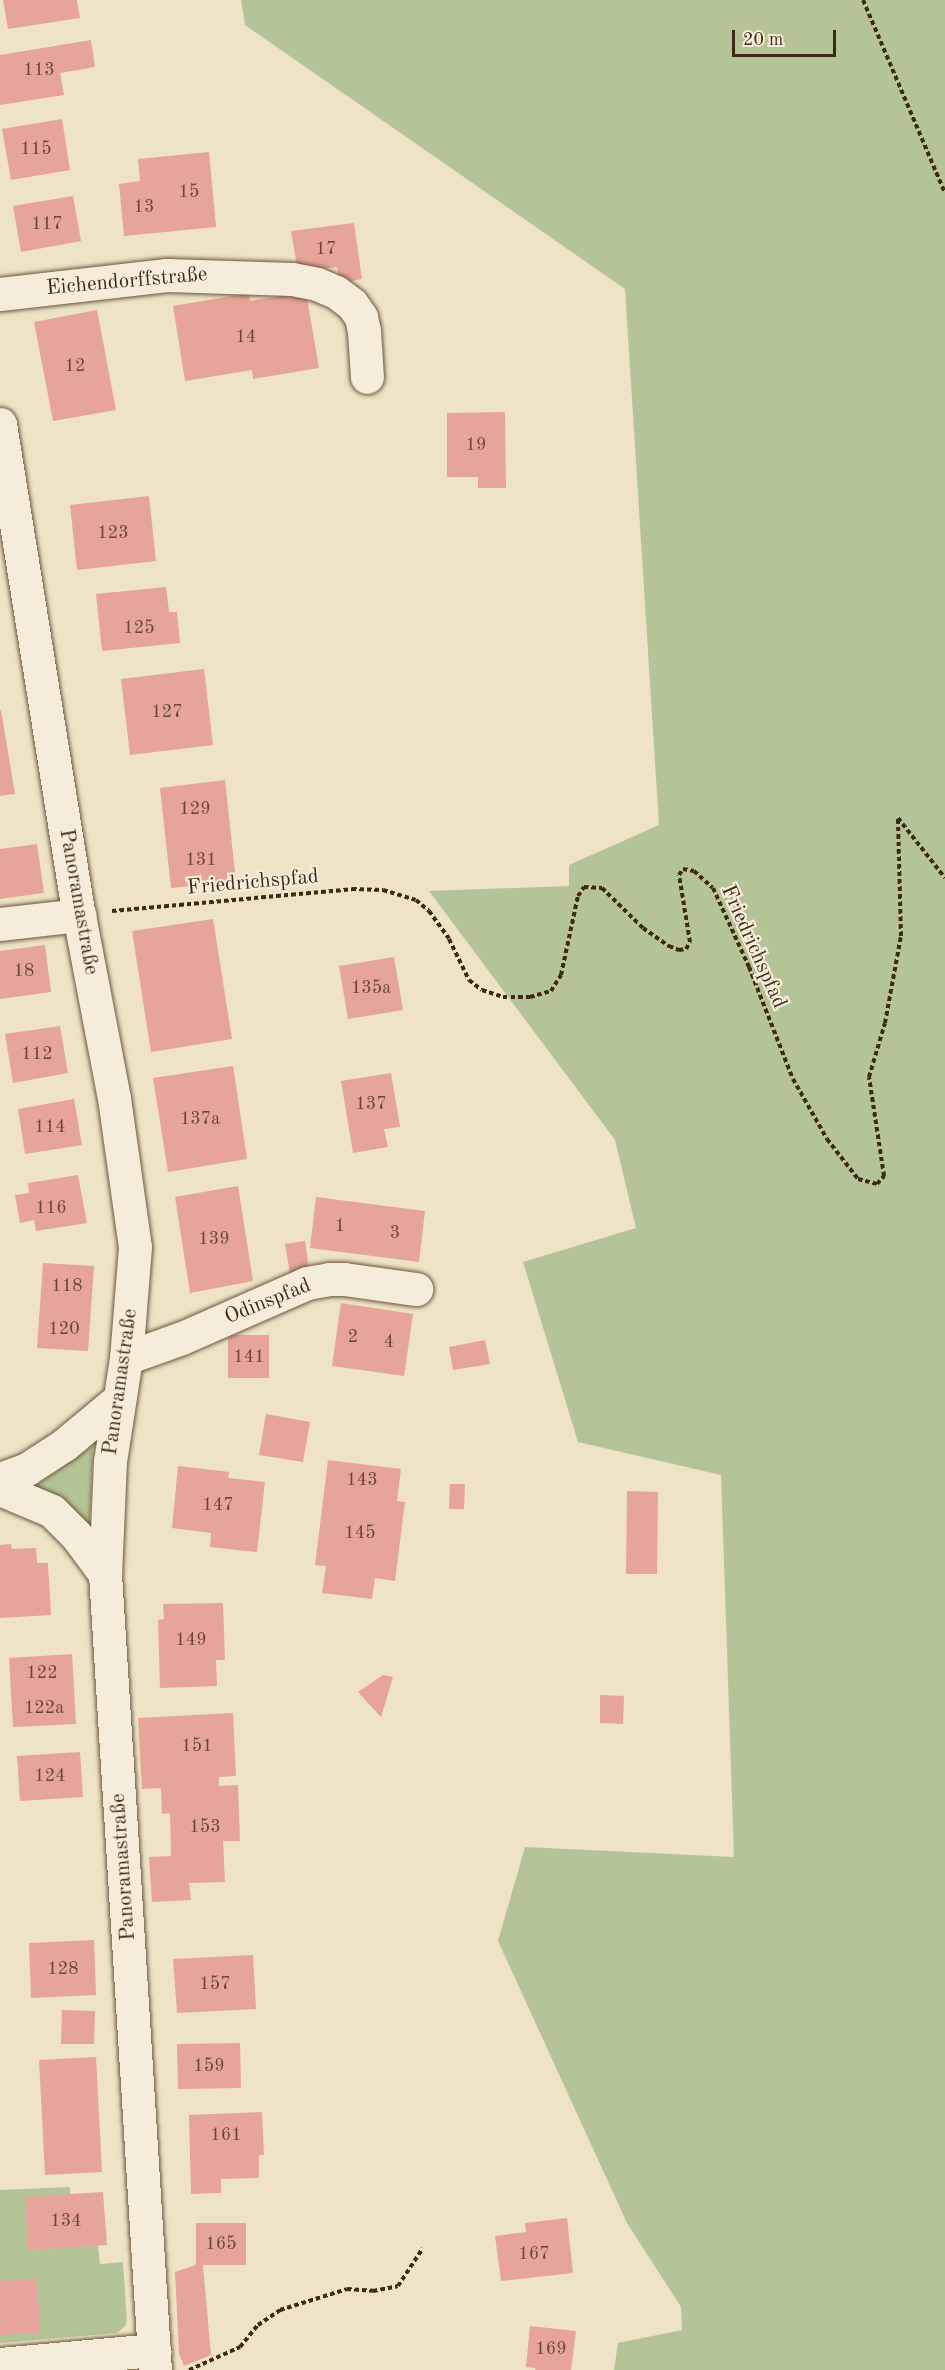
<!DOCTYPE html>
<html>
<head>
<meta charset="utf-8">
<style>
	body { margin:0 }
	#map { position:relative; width:945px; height:2370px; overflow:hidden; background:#efe3c5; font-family:"Old Standard TT",serif }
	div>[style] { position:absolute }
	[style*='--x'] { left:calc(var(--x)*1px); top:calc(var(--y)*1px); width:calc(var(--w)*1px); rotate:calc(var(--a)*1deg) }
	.green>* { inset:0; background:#b5c497 }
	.building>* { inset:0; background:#e7a49a }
	.path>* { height:4px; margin-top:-2px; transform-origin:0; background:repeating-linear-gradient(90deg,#3f2814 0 4.5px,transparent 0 7.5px) }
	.roads { filter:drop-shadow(0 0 2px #6b5740) drop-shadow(0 0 2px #6b5740) }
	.minor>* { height:33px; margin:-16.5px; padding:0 16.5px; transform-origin:16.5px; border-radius:16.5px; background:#f5edd9 }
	span { translate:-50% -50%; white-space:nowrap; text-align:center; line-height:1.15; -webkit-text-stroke:4.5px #f5edd9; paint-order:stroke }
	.number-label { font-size:18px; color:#694736 }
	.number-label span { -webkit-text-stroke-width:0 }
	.street-label { font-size:21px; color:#3f2814 }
	.scale { position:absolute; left:732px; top:30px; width:104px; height:27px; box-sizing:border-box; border:3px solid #3f2814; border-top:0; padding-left:8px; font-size:18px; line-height:21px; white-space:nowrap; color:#3f2814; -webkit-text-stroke:4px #f5edd9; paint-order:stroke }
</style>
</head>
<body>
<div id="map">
	<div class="green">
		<i style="clip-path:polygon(241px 0,945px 0,945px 2370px,614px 2370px,618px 2343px,682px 2330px,681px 2307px,627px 2223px,498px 1941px,525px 1847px,734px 1857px,721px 1475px,578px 1442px,523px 1262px,636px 1228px,615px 1140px,429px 891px,569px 886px,569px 865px,659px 825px,625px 289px,245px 25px)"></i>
		<i style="clip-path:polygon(93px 1446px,89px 1537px,34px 1487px)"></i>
		<i style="clip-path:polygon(70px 2187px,70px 2194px,28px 2250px,98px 2245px,100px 2264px,123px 2262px,127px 2321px,125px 2326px,117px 2333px,0 2343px,0 2190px)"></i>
	</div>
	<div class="building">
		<i style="clip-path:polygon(3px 0,77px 0,80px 18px,8px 29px)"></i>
		<i style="clip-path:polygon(91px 40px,95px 67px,60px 73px,64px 95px,0 105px,0 55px)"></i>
		<i style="clip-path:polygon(62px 119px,70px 170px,11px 180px,2px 129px)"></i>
		<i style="clip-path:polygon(209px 152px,216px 227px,124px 236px,119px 184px,140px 181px,138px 159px)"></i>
		<i style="clip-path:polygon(73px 196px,81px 241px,21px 252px,13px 206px)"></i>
		<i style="clip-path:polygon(354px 223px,362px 279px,340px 283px,337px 267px,298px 272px,291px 231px)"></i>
		<i style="clip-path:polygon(306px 292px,319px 368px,253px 379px,252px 370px,185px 381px,173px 306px,249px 293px,250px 301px)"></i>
		<i style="clip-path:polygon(97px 310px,116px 410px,53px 421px,34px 322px)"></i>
		<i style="clip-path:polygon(505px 412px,506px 488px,478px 488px,478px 477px,447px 477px,447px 413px)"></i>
		<i style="clip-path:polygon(149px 496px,156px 561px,77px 570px,70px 505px)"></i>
		<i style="clip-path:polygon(166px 587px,169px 612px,177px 612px,180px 643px,102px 651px,96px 594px)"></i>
		<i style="clip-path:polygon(204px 669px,213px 745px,130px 755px,121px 679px)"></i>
		<i style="clip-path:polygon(1px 710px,15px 794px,0 796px,0 711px)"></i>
		<i style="clip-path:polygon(225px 780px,236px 882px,171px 888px,160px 788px)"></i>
		<i style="clip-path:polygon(37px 844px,44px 893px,0 899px,0 849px)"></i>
		<i style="clip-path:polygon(213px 919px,232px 1039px,151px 1052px,132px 931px)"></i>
		<i style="clip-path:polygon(45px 945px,51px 992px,0 999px,0 951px)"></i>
		<i style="clip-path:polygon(394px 957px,403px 1010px,348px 1019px,339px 966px)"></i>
		<i style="clip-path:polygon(60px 1026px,68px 1073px,13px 1083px,5px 1034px)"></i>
		<i style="clip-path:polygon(233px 1066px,247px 1159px,168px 1172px,153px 1078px)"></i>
		<i style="clip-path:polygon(391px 1073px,400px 1127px,384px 1129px,388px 1147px,353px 1153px,341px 1081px)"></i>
		<i style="clip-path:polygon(74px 1099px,82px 1145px,25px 1154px,18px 1109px)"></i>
		<i style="clip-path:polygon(78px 1175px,87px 1223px,36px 1231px,34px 1220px,20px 1223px,15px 1195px,29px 1193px,28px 1183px)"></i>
		<i style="clip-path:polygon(238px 1186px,253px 1281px,190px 1293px,175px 1197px)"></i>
		<i style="clip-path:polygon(316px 1197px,425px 1211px,419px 1262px,310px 1248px)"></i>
		<i style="clip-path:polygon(305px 1241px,309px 1271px,290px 1274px,285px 1244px)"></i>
		<i style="clip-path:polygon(43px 1263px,94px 1266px,88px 1351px,37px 1348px)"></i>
		<i style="clip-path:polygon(341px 1303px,413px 1314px,404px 1376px,332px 1366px)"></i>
		<i style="clip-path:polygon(228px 1335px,269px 1335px,269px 1378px,228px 1378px)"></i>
		<i style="clip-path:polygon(485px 1340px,490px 1364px,453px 1370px,449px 1347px)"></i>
		<i style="clip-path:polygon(266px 1414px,310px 1422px,303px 1462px,259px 1455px)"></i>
		<i style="clip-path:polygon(328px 1460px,401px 1469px,397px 1501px,405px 1502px,395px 1581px,375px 1578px,372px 1599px,322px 1593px,326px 1566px,315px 1565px)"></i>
		<i style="clip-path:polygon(178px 1466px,229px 1472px,228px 1478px,265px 1482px,257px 1552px,210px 1547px,211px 1533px,172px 1528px)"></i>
		<i style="clip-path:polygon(450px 1484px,465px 1484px,464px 1509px,449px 1509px)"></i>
		<i style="clip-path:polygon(627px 1491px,658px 1492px,657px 1574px,626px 1574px)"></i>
		<i style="clip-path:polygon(11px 1544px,12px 1549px,36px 1548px,37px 1563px,48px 1563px,51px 1615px,0 1618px,0 1545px)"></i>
		<i style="clip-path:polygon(223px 1603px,225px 1660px,216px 1660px,217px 1686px,160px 1688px,158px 1620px,164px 1619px,163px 1604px)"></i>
		<i style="clip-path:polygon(72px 1654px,76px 1724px,13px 1727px,9px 1658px)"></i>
		<i style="clip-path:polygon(383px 1675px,393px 1677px,381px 1717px,358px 1692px)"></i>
		<i style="clip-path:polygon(600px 1695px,624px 1696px,623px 1724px,600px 1723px)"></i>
		<i style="clip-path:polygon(233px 1713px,236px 1776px,219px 1777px,219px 1786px,238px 1785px,240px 1841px,223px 1841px,225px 1882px,189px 1883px,191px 1900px,152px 1902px,149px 1857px,171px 1856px,170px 1813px,162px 1814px,161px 1788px,142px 1789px,138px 1718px)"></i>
		<i style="clip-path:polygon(80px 1752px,83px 1797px,20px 1801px,17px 1756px)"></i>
		<i style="clip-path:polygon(94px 1940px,96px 1995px,31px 1998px,29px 1943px)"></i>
		<i style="clip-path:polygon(253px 1955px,256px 2009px,177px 2013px,173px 1959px)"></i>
		<i style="clip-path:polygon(62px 2010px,95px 2011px,94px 2044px,61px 2044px)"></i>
		<i style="clip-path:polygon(240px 2043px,241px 2088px,178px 2089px,177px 2044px)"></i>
		<i style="clip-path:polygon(96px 2057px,102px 2172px,45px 2175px,39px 2060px)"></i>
		<i style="clip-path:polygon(262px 2112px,264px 2155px,259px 2155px,259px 2178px,221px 2179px,221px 2193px,191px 2194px,189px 2115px)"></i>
		<i style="clip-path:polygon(103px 2192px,107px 2245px,28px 2250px,25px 2197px)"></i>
		<i style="clip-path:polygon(567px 2218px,573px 2273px,501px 2281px,495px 2236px,526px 2232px,525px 2223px)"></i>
		<i style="clip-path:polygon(196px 2223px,246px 2223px,246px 2265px,203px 2265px,211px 2355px,184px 2366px,179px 2354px,175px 2272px,196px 2265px)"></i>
		<i style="clip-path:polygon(37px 2279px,40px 2333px,0 2335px,0 2281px)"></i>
		<i style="clip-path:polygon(530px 2326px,576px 2331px,571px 2370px,535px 2370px,536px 2368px,526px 2367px)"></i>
	</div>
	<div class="path">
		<i style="--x:863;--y:0;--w:210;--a:67"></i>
		<i style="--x:112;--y:911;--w:241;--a:-5.2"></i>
		<i style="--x:352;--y:889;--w:31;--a:2"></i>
		<i style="--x:383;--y:890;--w:34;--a:17"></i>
		<i style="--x:416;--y:900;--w:17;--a:40"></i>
		<i style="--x:429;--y:911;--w:34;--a:54"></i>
		<i style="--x:449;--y:939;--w:46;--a:64"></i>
		<i style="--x:469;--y:980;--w:16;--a:38"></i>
		<i style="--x:482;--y:990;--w:22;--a:18"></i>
		<i style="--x:503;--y:997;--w:27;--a:0"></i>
		<i style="--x:530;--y:997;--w:22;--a:-16"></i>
		<i style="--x:551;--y:991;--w:19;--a:-58"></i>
		<i style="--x:561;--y:975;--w:81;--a:-77.9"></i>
		<i style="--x:578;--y:896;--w:11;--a:-56"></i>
		<i style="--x:584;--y:887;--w:18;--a:3"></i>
		<i style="--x:602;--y:888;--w:57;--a:44.3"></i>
		<i style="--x:643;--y:928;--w:32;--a:35"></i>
		<i style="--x:669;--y:946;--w:11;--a:22"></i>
		<i style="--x:679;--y:950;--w:7;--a:-8"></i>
		<i style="--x:686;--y:949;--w:8;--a:-60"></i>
		<i style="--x:690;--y:942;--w:68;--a:-99.3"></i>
		<i style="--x:679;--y:875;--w:7;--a:-56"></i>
		<i style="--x:683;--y:869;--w:11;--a:10"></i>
		<i style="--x:694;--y:871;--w:25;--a:42"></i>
		<i style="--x:713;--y:888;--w:87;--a:65.5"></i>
		<i style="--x:749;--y:967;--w:120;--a:68.6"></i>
		<i style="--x:793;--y:1079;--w:69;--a:60.5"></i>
		<i style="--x:827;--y:1139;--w:51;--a:52.2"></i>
		<i style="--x:858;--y:1179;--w:20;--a:15"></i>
		<i style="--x:877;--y:1184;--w:11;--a:-49"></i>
		<i style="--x:884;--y:1176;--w:100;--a:-98.6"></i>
		<i style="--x:869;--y:1077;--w:56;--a:-73.5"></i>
		<i style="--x:885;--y:1023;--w:88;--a:-79.6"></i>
		<i style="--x:901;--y:936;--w:118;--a:-91.5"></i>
		<i style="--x:898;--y:818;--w:76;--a:51.9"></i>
		<i style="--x:189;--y:2370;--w:56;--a:-24.3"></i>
		<i style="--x:240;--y:2347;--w:28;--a:-51"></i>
		<i style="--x:258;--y:2325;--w:27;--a:-34"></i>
		<i style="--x:280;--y:2310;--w:70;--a:-17.4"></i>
		<i style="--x:347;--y:2289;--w:26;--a:4"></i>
		<i style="--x:373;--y:2291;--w:25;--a:-11"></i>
		<i style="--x:398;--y:2286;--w:45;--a:-56.7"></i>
	</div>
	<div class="roads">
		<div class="minor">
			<i style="--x:0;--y:294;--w:168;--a:-6.5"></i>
			<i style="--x:167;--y:275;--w:125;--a:1.8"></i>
			<i style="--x:292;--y:279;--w:25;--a:11"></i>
			<i style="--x:317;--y:284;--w:21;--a:23"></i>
			<i style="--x:336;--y:292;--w:20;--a:37"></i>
			<i style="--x:352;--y:304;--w:16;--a:55"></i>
			<i style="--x:361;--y:317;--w:14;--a:78"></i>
			<i style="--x:364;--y:331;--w:46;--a:86.3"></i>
			<i style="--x:0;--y:424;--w:497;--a:80.9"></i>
			<i style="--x:79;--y:915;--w:186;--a:79.2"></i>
			<i style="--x:114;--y:1098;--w:150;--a:82"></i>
			<i style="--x:135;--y:1247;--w:111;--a:94.6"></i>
			<i style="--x:126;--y:1358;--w:104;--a:98.8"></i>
			<i style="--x:110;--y:1461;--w:113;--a:92.5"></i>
			<i style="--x:105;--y:1574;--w:798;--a:86.41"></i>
			<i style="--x:0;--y:924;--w:80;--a:-6.5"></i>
			<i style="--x:126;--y:1358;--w:59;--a:-19.7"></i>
			<i style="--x:182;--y:1338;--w:137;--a:-23.7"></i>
			<i style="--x:307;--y:1283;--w:22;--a:-10"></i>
			<i style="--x:329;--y:1279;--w:15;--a:0"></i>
			<i style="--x:344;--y:1279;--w:73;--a:7.9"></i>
			<i style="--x:0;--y:1479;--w:29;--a:-20"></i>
			<i style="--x:27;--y:1469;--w:44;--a:-33"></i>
			<i style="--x:64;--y:1445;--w:70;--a:-39.8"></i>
			<i style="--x:0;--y:1489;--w:56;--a:22.9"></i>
			<i style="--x:52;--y:1511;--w:34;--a:45"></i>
			<i style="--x:76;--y:1535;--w:49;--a:53.4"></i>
			<i style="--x:0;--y:2364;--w:155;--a:-5.2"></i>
		</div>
	</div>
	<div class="number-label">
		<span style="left:39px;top:70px">113</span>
		<span style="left:36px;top:149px">115</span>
		<span style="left:189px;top:192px">15</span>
		<span style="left:144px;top:207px">13</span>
		<span style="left:47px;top:224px">117</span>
		<span style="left:326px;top:249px">17</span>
		<span style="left:246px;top:337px">14</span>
		<span style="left:75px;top:366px">12</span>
		<span style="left:476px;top:445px">19</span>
		<span style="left:113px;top:533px">123</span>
		<span style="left:139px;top:628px">125</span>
		<span style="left:167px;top:712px">127</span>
		<span style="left:195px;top:809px">129</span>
		<span style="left:201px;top:860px">131</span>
		<span style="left:24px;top:971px">18</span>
		<span style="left:371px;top:988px">135a</span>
		<span style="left:37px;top:1054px">112</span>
		<span style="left:371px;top:1104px">137</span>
		<span style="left:200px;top:1119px">137a</span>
		<span style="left:50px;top:1127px">114</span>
		<span style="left:51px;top:1208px">116</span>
		<span style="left:340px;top:1226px">1</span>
		<span style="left:395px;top:1233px">3</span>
		<span style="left:214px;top:1239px">139</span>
		<span style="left:67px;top:1286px">118</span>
		<span style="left:64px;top:1329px">120</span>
		<span style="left:353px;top:1337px">2</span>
		<span style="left:389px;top:1342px">4</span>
		<span style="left:249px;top:1357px">141</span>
		<span style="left:362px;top:1480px">143</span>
		<span style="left:218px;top:1505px">147</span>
		<span style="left:360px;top:1533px">145</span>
		<span style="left:191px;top:1640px">149</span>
		<span style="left:42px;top:1673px">122</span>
		<span style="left:44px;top:1708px">122a</span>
		<span style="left:197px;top:1746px">151</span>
		<span style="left:50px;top:1776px">124</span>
		<span style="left:205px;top:1827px">153</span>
		<span style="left:63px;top:1969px">128</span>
		<span style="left:215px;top:1984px">157</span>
		<span style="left:209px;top:2066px">159</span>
		<span style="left:226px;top:2135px">161</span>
		<span style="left:66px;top:2221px">134</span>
		<span style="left:221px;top:2244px">165</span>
		<span style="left:534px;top:2254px">167</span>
		<span style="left:551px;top:2349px">169</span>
	</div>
	<div class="street-label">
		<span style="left:127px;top:282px;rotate:-5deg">Eichendorffstraße</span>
		<span style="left:253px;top:883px;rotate:-5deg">Friedrichspfad</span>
		<span style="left:78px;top:902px;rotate:80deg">Panoramastraße</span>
		<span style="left:753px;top:947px;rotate:66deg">Friedrichspfad</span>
		<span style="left:268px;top:1302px;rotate:-22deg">Odinspfad</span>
		<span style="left:121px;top:1382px;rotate:-82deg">Panoramastraße</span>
		<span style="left:124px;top:1867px;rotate:-94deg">Panoramastraße</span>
	</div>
	<div class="scale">20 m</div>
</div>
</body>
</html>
